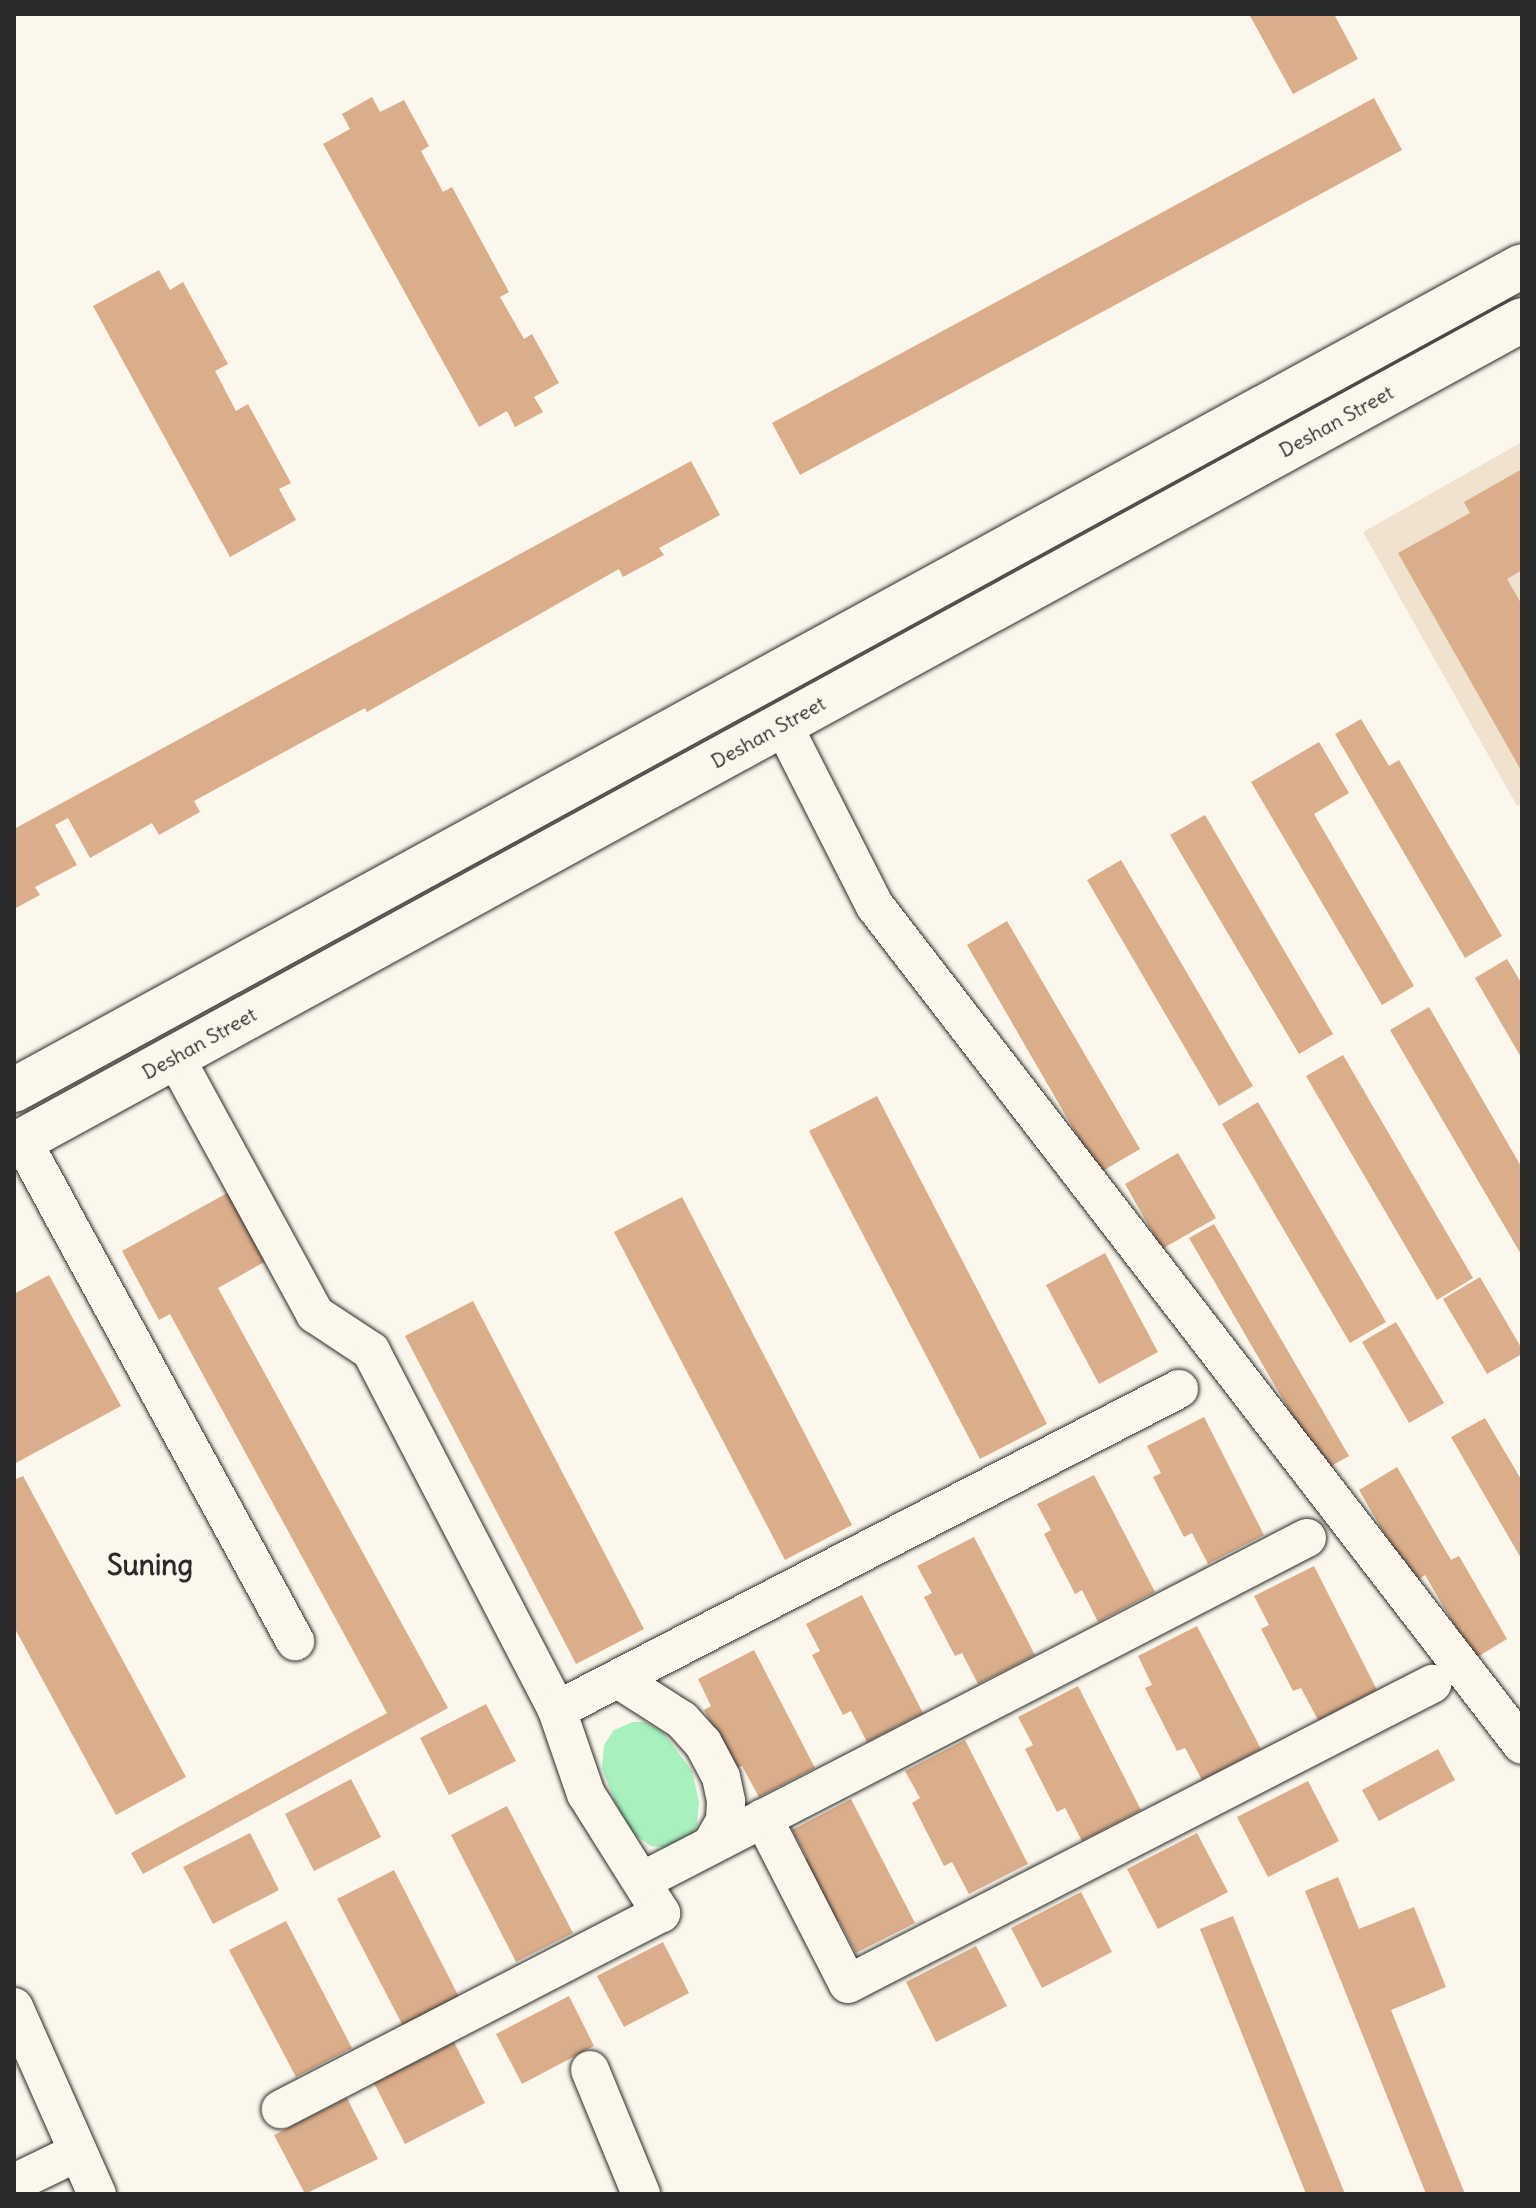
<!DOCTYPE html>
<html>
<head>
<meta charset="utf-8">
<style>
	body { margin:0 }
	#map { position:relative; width:1536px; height:2208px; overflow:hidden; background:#fbf7ec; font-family:Delius,sans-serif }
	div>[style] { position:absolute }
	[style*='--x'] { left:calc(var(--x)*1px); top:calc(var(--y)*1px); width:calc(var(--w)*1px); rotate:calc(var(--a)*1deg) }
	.built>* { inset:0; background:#f1e1cf }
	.green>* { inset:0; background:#a8f0be }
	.building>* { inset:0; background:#daad8b }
	.roads { filter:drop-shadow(0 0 2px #2b2b2b) drop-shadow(0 0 2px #2b2b2b) }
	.minor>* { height:38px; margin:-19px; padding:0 19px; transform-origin:19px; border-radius:19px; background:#fbf7ec }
	.major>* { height:44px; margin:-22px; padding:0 22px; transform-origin:22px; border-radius:22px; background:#fbf7ec }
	span { translate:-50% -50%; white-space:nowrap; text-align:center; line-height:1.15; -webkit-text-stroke:6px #fbf7ec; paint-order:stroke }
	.street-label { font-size:20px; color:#2b2b2b }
	.district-label { font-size:28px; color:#2b2b2b; font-weight:700 }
	.frame { position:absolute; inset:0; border:16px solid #2b2b2b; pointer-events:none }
</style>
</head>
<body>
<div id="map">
	<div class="built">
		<i style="clip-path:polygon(1522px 442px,1522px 804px,1517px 806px,1363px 532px)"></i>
	</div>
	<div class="green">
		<i style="clip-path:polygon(633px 1722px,645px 1722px,663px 1732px,692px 1771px,699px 1802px,697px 1825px,692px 1836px,672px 1848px,651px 1846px,635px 1835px,622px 1818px,602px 1769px,604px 1745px,614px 1730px)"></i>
	</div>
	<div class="building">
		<i style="clip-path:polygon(1249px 14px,1334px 14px,1358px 59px,1293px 94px)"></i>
		<i style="clip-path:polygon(372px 97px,380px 112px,404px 100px,429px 146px,421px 151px,443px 192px,452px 187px,509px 292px,500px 297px,524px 339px,532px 334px,559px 383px,534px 397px,543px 412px,515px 427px,507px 411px,479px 427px,323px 144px,350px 129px,342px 114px)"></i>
		<i style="clip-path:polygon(1374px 98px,1402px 150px,800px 475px,772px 423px)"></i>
		<i style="clip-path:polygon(159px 270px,170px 290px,183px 282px,228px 364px,215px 371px,236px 411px,248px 404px,291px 483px,279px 489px,296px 520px,230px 557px,93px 306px)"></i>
		<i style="clip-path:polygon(691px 461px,720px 515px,659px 548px,664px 555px,623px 577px,619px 569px,367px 712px,365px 708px,194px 801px,200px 812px,159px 835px,152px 823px,90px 858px,68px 818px,55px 825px,77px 865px,35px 887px,40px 895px,14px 909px,14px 829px)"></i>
		<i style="clip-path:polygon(1522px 469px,1522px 570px,1507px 579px,1522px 605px,1522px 772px,1398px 553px,1470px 513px,1464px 502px)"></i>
		<i style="clip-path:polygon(1361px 719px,1389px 766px,1399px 760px,1502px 936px,1465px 958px,1335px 734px)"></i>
		<i style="clip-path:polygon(1319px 742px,1349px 793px,1314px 814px,1414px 986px,1382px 1005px,1251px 782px)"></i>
		<i style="clip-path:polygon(1205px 815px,1333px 1034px,1299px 1054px,1170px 835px)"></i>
		<i style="clip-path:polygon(1121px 860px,1253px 1086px,1219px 1106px,1087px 880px)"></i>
		<i style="clip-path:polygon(1007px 921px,1140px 1149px,1099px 1173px,967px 945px)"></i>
		<i style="clip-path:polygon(1507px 959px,1522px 984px,1522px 1059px,1475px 978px)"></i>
		<i style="clip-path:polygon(1429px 1007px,1522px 1168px,1522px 1256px,1390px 1030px)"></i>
		<i style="clip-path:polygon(1343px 1055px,1473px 1278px,1437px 1300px,1306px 1076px)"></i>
		<i style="clip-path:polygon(877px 1096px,1047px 1424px,980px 1459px,809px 1131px)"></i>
		<i style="clip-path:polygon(1258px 1102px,1386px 1322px,1350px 1343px,1222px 1124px)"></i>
		<i style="clip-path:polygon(1178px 1153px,1216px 1218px,1162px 1249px,1125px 1184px)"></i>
		<i style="clip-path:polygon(231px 1191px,268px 1260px,218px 1288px,448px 1708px,143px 1874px,131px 1853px,387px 1713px,170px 1314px,159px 1320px,122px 1251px)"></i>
		<i style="clip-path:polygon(682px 1197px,852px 1525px,785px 1560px,614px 1232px)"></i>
		<i style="clip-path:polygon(1214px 1224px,1349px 1456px,1324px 1470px,1189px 1238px)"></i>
		<i style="clip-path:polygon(1105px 1253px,1158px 1352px,1099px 1384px,1046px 1285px)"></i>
		<i style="clip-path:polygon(49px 1275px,121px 1406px,14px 1464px,14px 1294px)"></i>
		<i style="clip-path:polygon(1480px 1277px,1522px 1349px,1522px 1354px,1487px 1374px,1443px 1299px)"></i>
		<i style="clip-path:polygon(473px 1301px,644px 1629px,576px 1664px,405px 1336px)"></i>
		<i style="clip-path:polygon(1396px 1322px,1444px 1403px,1409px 1423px,1362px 1342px)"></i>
		<i style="clip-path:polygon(1204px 1417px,1264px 1535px,1208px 1564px,1192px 1533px,1184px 1537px,1153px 1477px,1161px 1473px,1147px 1446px)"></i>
		<i style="clip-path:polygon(1485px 1418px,1522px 1481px,1522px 1560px,1451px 1437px)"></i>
		<i style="clip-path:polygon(1397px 1467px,1451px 1560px,1459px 1556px,1507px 1639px,1474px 1659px,1425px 1575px,1413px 1583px,1359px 1490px)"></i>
		<i style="clip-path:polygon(1094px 1475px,1155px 1592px,1098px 1622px,1082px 1590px,1075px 1594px,1044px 1534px,1051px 1530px,1037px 1504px)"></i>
		<i style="clip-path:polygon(23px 1476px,186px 1777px,116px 1815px,14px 1627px,14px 1480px)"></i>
		<i style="clip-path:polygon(974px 1537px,1035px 1655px,978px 1684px,962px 1653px,955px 1656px,924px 1597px,932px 1593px,917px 1566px)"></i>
		<i style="clip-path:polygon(1314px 1566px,1377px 1690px,1318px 1720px,1301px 1688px,1293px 1691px,1261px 1629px,1269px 1625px,1254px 1596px)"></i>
		<i style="clip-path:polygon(862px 1595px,923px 1713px,867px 1742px,851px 1711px,843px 1715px,812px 1655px,820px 1651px,806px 1624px)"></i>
		<i style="clip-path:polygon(1197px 1626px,1261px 1749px,1202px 1780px,1185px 1748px,1177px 1751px,1145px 1688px,1152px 1685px,1138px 1656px)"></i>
		<i style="clip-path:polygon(754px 1650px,815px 1768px,759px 1797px,742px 1766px,735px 1769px,704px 1710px,711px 1706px,698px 1679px)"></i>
		<i style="clip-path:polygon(1078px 1686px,1141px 1810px,1082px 1841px,1065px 1808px,1057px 1812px,1025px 1749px,1033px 1745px,1018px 1717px)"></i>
		<i style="clip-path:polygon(486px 1704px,516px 1761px,449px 1795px,420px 1738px)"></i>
		<i style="clip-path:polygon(965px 1740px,1028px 1864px,969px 1894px,952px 1862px,944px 1866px,912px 1803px,920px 1798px,905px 1771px)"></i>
		<i style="clip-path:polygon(1438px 1749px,1455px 1780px,1379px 1821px,1362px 1790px)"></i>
		<i style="clip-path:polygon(351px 1779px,381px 1837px,314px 1871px,285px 1814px)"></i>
		<i style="clip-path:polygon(1308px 1781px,1339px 1841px,1268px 1877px,1237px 1817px)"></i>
		<i style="clip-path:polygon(851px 1799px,915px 1923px,856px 1953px,839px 1921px,831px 1925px,799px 1862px,807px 1858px,792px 1830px)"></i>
		<i style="clip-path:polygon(507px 1806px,573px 1933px,516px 1962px,451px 1835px)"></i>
		<i style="clip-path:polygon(250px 1833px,279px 1890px,213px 1924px,183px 1867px)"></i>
		<i style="clip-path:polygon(1197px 1833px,1228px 1892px,1158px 1929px,1127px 1869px)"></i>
		<i style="clip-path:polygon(394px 1870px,459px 1997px,403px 2026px,337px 1899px)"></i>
		<i style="clip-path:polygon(1338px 1877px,1359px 1929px,1414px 1907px,1446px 1987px,1391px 2010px,1465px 2194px,1426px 2194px,1305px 1891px)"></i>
		<i style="clip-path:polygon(1081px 1892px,1112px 1952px,1042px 1988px,1011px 1928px)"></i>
		<i style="clip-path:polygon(1233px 1916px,1345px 2194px,1306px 2194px,1200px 1929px)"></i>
		<i style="clip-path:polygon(286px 1921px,352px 2048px,296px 2077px,229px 1950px)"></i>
		<i style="clip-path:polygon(663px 1942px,689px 1993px,624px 2027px,597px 1976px)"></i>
		<i style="clip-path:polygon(976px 1946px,1007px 2006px,936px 2042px,906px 1982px)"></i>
		<i style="clip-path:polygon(569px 1996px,594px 2046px,522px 2084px,496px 2034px)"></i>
		<i style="clip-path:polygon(454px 2042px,485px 2103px,405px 2144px,374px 2083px)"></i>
		<i style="clip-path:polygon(347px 2098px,378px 2159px,305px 2194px,274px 2135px)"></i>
	</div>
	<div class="roads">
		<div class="minor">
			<i style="--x:782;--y:723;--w:205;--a:63.1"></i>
			<i style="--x:875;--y:906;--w:1059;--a:52.36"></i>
			<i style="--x:175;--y:1057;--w:293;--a:61.4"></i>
			<i style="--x:315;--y:1314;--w:67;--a:33.5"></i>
			<i style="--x:371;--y:1351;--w:404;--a:62.6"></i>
			<i style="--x:557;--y:1710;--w:89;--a:71"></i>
			<i style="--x:586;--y:1794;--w:141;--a:57.8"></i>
			<i style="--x:661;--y:1913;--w:428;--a:152.7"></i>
			<i style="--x:22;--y:1140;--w:571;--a:61.41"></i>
			<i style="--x:618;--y:1679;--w:76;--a:32.6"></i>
			<i style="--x:682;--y:1720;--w:31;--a:48"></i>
			<i style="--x:703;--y:1743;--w:38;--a:62"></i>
			<i style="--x:721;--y:1777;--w:25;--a:78"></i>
			<i style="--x:726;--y:1801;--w:20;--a:93"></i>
			<i style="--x:725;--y:1821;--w:28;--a:120"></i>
			<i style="--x:557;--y:1710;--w:700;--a:-27.3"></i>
			<i style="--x:763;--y:1818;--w:186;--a:62.9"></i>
			<i style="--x:848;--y:1984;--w:657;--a:-27.19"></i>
			<i style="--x:644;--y:1880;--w:746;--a:-27.29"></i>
			<i style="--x:14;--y:2007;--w:205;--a:66.1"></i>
			<i style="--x:590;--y:2070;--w:134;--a:67.6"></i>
			<i style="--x:14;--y:2183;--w:71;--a:-25.8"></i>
		</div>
		<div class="major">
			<i style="--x:14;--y:1090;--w:1718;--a:-28.65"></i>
			<i style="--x:14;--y:1145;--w:1719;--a:-28.68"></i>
		</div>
	</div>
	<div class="street-label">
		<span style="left:1336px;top:421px;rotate:-29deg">Deshan Street</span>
		<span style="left:768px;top:732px;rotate:-29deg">Deshan Street</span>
		<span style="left:199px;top:1043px;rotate:-29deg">Deshan Street</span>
	</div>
	<div class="district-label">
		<span style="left:150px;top:1565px">Suning</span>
	</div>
	<div class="frame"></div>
</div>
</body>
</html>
